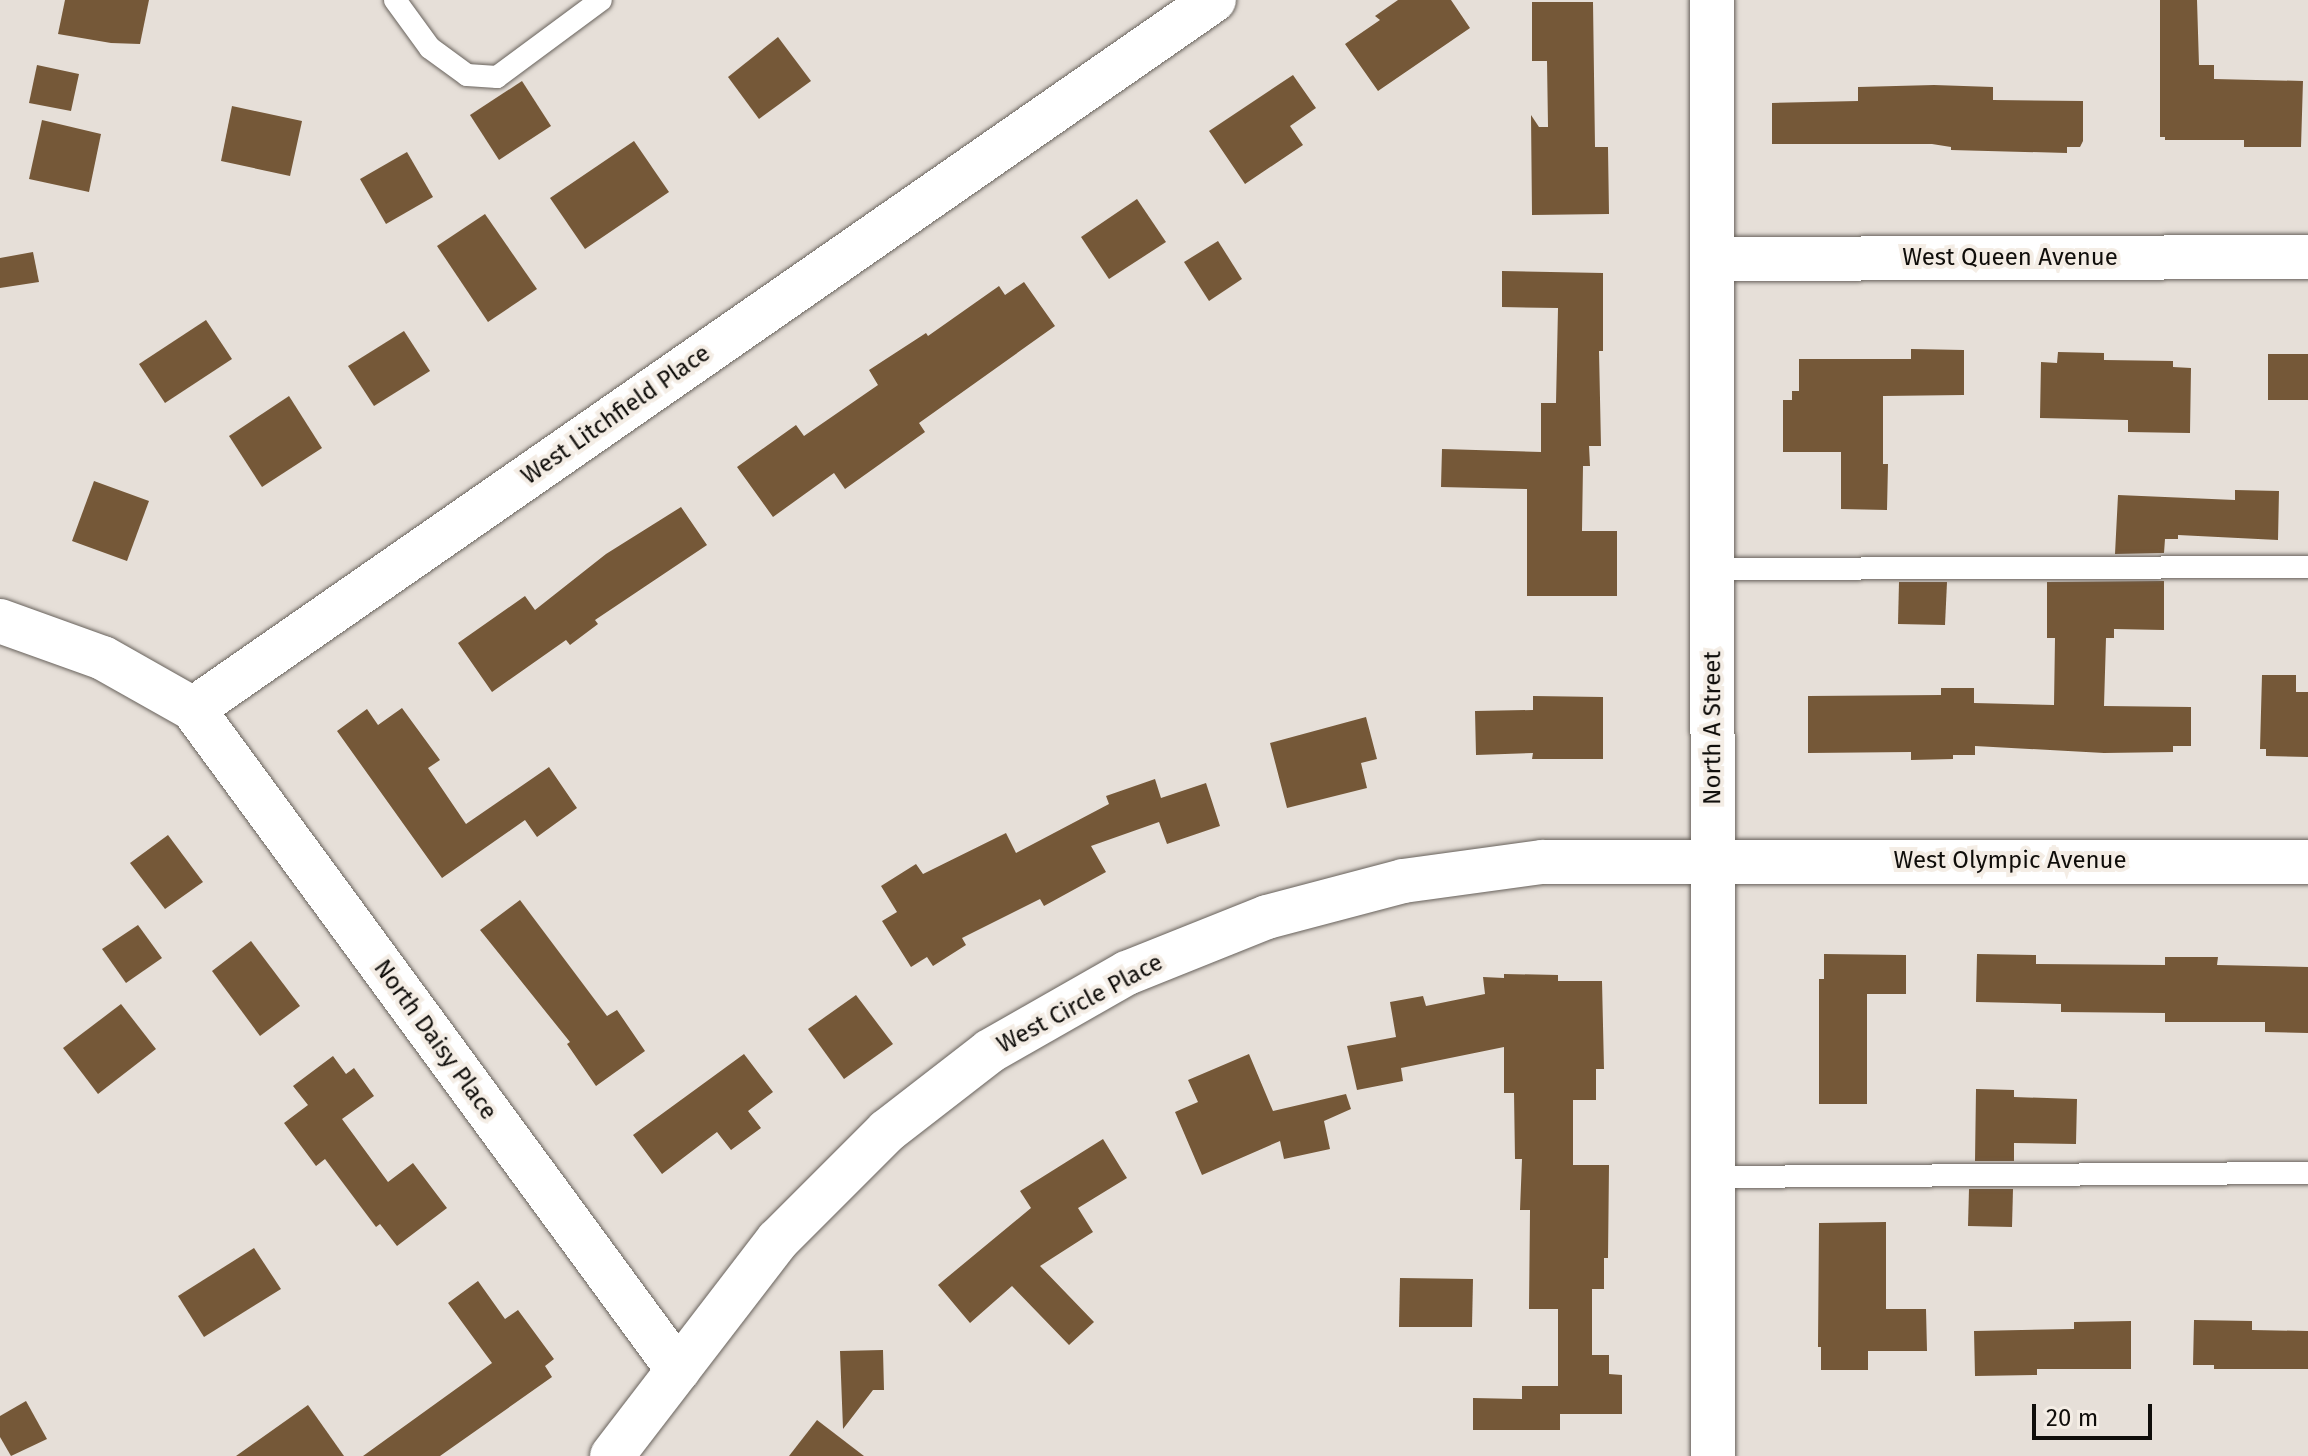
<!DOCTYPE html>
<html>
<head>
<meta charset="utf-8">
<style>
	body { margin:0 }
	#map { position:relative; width:2308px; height:1456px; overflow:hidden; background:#e6dfd8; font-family:"Fira Sans",sans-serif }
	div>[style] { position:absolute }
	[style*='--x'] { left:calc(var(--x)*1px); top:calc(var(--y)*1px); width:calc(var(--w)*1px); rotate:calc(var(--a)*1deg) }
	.building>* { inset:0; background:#755838 }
	.roads { filter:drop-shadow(0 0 2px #68625c) drop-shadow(0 0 2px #68625c) }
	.service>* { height:22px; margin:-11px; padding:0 11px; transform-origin:11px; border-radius:11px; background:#fff }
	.minor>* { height:44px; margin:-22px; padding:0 22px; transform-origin:22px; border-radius:22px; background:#fff }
	.tertiary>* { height:44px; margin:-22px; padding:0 22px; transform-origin:22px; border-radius:22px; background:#fff }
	span { translate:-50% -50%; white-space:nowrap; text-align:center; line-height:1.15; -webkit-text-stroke:8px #f4ede5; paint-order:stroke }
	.street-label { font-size:24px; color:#0f0d0a }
	.scale { position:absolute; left:2032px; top:1404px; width:120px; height:36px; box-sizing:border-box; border:4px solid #0f0d0a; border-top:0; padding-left:10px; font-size:24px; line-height:28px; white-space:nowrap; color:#0f0d0a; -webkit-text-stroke:6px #f4ede5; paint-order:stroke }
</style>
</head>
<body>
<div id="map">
	<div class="building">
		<i style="clip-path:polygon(65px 0,149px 0,140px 44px,111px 43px,58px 34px)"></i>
		<i style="clip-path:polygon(1398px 0,1451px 0,1470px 28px,1378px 91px,1345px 44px,1380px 20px,1375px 16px)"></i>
		<i style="clip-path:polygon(2160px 0,2197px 0,2199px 65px,2214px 65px,2214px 79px,2303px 81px,2301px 147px,2244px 147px,2244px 140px,2165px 140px,2165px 137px,2160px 137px)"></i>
		<i style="clip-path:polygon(1532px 2px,1593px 2px,1595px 147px,1608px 147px,1609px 214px,1532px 215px,1531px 115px,1539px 127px,1548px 127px,1547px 61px,1532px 61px)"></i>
		<i style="clip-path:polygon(778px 37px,811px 81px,759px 119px,728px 77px)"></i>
		<i style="clip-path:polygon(37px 65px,79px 74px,71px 111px,29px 103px)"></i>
		<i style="clip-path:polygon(1293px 75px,1316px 108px,1290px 126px,1303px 145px,1245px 184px,1209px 131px)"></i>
		<i style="clip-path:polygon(522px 81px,551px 126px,499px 160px,470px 115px)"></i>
		<i style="clip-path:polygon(1934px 85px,1993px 87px,1993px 100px,2083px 101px,2083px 141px,2080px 147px,2067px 147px,2067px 153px,1951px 150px,1951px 147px,1932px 144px,1772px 144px,1772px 103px,1858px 101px,1858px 87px)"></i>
		<i style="clip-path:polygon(232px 106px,302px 121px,290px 176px,221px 161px)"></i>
		<i style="clip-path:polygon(42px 120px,101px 134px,89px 192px,29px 179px)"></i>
		<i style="clip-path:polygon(634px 141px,669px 192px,585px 249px,550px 198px)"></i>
		<i style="clip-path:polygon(407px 152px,433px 197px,386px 224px,360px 179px)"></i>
		<i style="clip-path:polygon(1137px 199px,1166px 242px,1109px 279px,1081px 237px)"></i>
		<i style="clip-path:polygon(485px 214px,537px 289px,488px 322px,437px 246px)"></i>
		<i style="clip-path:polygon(1218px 241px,1242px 279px,1209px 301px,1184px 262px)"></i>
		<i style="clip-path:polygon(33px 252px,39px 282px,0 288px,0 258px)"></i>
		<i style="clip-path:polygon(1502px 271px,1603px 273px,1603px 351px,1599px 351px,1601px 446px,1589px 446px,1590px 466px,1583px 466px,1582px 531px,1617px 531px,1617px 596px,1527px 596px,1527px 489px,1441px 487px,1442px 449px,1541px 452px,1541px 403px,1556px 403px,1558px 308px,1502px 307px)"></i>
		<i style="clip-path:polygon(1024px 282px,1055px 326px,919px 423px,925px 432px,845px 489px,834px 473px,773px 517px,737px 467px,796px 425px,804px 436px,878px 385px,869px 370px,926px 333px,928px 336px,999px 286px,1005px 295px)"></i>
		<i style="clip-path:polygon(206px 320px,232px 359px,165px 403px,139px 364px)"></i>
		<i style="clip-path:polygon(404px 331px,430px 371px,374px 406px,348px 366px)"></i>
		<i style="clip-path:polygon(1911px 349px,1964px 350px,1964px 395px,1883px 396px,1883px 464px,1888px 464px,1887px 510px,1841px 509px,1841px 452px,1783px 452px,1783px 400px,1792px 400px,1792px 391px,1799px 391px,1799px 359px,1911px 359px)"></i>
		<i style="clip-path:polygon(2058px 352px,2104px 353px,2104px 360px,2173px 361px,2173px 367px,2191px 368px,2190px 433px,2128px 432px,2128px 420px,2040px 418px,2041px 362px,2057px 363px)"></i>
		<i style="clip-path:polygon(2268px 354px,2308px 354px,2308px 400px,2268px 400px)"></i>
		<i style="clip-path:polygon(289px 396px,322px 448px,262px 487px,229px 436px)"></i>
		<i style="clip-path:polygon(94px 481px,149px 501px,127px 561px,72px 541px)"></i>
		<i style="clip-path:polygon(2235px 490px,2279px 491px,2278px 540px,2178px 535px,2178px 539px,2165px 539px,2164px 553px,2115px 554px,2118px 495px,2235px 500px)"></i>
		<i style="clip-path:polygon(681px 507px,707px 545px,595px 620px,598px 624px,570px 645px,566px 640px,492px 692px,458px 643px,525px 596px,535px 610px,606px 554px)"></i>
		<i style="clip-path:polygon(2164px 581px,2164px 630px,2114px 629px,2114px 638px,2106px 638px,2104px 706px,2191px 707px,2191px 746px,2173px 746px,2173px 752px,2104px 753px,1975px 746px,1975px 755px,1953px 755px,1953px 759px,1911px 760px,1911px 752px,1808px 753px,1808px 696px,1941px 695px,1941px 688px,1974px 688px,1974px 703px,2054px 705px,2055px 638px,2047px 638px,2047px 582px)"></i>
		<i style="clip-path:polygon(1899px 582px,1947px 582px,1945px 625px,1898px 624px)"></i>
		<i style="clip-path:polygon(2262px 675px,2296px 675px,2296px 692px,2308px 692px,2308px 757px,2266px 756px,2266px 749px,2260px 749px)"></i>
		<i style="clip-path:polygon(1533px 696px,1603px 697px,1603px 759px,1532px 759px,1533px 753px,1476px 755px,1475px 711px,1533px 710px)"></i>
		<i style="clip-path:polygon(402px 708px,440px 760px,428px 768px,466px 824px,549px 767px,577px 808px,537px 837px,525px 820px,442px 878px,337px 731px,367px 709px,378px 725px)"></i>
		<i style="clip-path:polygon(1366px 717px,1377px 759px,1361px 763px,1367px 788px,1287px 808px,1270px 743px)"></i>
		<i style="clip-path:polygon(1155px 779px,1161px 798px,1206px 783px,1220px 826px,1167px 844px,1159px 822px,1091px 846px,1106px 872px,1044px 906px,1040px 899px,962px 938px,966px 945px,933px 966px,927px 957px,911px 967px,882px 921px,897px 912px,881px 886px,916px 864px,923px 874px,1006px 833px,1016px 853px,1109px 804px,1106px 796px)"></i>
		<i style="clip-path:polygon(168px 835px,203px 882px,165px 909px,130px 863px)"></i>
		<i style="clip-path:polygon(520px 900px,607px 1016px,617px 1010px,645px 1051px,596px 1086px,567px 1044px,570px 1042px,480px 930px)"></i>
		<i style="clip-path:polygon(138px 925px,162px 958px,126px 983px,102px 949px)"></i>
		<i style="clip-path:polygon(251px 941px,300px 1006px,260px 1036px,212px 971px)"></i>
		<i style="clip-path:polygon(1824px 954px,1906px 955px,1906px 994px,1867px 994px,1867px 1104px,1819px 1104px,1819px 979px,1824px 979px)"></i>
		<i style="clip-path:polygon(1977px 954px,2036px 955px,2036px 964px,2165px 965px,2165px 957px,2218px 957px,2217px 965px,2308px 967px,2308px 1033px,2265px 1032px,2265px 1022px,2165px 1022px,2165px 1013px,2061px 1012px,2061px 1004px,1976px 1002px)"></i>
		<i style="clip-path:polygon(1504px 974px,1558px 975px,1558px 981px,1602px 981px,1604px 1069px,1596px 1069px,1596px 1100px,1573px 1100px,1573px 1165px,1609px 1165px,1608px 1258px,1604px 1258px,1604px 1289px,1592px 1289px,1592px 1355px,1609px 1355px,1609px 1374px,1622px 1375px,1622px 1414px,1560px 1414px,1560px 1430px,1473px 1430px,1473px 1398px,1522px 1399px,1522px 1386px,1558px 1386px,1558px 1309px,1529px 1309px,1530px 1210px,1520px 1210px,1522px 1159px,1515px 1159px,1514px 1093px,1504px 1093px,1504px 1047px,1401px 1068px,1403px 1081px,1357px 1090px,1347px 1046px,1396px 1037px,1390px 1002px,1423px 996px,1426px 1006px,1485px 994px,1483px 977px,1504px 978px)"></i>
		<i style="clip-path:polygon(856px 995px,893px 1044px,844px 1079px,808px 1029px)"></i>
		<i style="clip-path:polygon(121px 1004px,156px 1049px,98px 1094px,63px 1048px)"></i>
		<i style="clip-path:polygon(744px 1054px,773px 1092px,748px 1111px,761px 1128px,731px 1150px,717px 1132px,662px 1174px,633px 1135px)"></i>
		<i style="clip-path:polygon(1249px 1054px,1273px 1111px,1346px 1094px,1351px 1109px,1324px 1121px,1330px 1149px,1284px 1159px,1280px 1141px,1202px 1175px,1175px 1112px,1198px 1102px,1188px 1080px)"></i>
		<i style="clip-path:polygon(333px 1056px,346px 1074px,354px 1068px,374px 1096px,342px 1119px,388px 1182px,413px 1163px,447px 1208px,397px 1246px,380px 1224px,376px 1227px,325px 1159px,316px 1166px,284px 1123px,308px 1105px,293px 1086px)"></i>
		<i style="clip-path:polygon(1976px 1089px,2014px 1090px,2014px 1097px,2077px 1099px,2076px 1144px,2014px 1143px,2014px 1161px,1975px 1161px)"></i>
		<i style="clip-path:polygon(1103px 1139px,1127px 1178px,1078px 1208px,1093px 1232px,1040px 1266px,1094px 1322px,1069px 1345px,1012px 1286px,970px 1323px,938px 1285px,1031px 1208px,1020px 1191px)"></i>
		<i style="clip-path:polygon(1969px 1189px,2013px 1189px,2012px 1227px,1968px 1226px)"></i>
		<i style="clip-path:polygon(1886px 1222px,1886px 1309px,1926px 1309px,1927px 1351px,1868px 1351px,1868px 1370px,1821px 1370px,1821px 1347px,1818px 1347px,1819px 1223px)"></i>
		<i style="clip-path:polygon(254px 1248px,281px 1289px,204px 1337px,178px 1296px)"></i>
		<i style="clip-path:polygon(1400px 1278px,1473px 1279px,1472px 1327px,1399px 1327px)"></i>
		<i style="clip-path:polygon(478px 1281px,505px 1319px,518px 1310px,554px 1359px,545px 1366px,552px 1377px,440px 1456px,363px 1456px,492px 1363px,448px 1303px)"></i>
		<i style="clip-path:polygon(2194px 1320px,2252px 1321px,2252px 1330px,2308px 1331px,2308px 1369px,2214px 1369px,2214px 1365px,2193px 1365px)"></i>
		<i style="clip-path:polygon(2131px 1321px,2131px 1369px,2037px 1369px,2037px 1375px,1975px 1376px,1974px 1331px,2074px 1329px,2074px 1322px)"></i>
		<i style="clip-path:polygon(883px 1350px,884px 1390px,873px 1390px,843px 1429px,840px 1351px)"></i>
		<i style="clip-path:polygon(26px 1401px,47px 1439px,11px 1456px,0 1437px,0 1416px)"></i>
		<i style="clip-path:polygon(308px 1405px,344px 1456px,236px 1456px)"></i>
		<i style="clip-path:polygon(817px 1420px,864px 1456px,789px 1456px)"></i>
	</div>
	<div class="roads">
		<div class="service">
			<i style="--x:395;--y:0;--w:59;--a:53.9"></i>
			<i style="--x:430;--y:48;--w:46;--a:36.1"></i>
			<i style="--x:467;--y:75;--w:30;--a:4"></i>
			<i style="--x:497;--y:77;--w:129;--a:-36.5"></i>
			<i style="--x:1713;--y:569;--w:595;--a:-0.19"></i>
			<i style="--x:1713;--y:1177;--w:595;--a:-0.39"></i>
		</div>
		<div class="minor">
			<i style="--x:1713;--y:259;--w:595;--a:-0.19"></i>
			<i style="--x:0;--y:621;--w:109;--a:19.8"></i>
			<i style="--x:103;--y:658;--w:103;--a:29.5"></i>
			<i style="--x:193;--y:709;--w:1243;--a:-34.78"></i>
			<i style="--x:193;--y:709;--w:820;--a:53.73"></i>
			<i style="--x:612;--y:1456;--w:272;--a:-52.5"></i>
			<i style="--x:778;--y:1240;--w:154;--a:-45"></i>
			<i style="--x:887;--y:1131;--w:130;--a:-37.8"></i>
			<i style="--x:990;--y:1051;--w:158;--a:-29.7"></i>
			<i style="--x:1127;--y:973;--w:151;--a:-21.8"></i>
			<i style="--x:1267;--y:917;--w:141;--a:-14.8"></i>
			<i style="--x:1403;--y:881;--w:140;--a:-7.8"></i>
			<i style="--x:1542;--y:862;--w:766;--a:0"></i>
		</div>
		<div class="tertiary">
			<i style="--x:1712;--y:0;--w:1456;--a:89.96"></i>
		</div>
	</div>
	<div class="street-label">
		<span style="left:2010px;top:258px">West Queen Avenue</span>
		<span style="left:616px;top:415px;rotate:-35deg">West Litchfield Place</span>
		<span style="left:1713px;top:728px;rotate:-90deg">North A Street</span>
		<span style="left:2010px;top:861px">West Olympic Avenue</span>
		<span style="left:1080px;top:1004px;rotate:-28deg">West Circle Place</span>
		<span style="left:435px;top:1040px;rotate:54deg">North Daisy Place</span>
	</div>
	<div class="scale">20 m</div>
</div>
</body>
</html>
